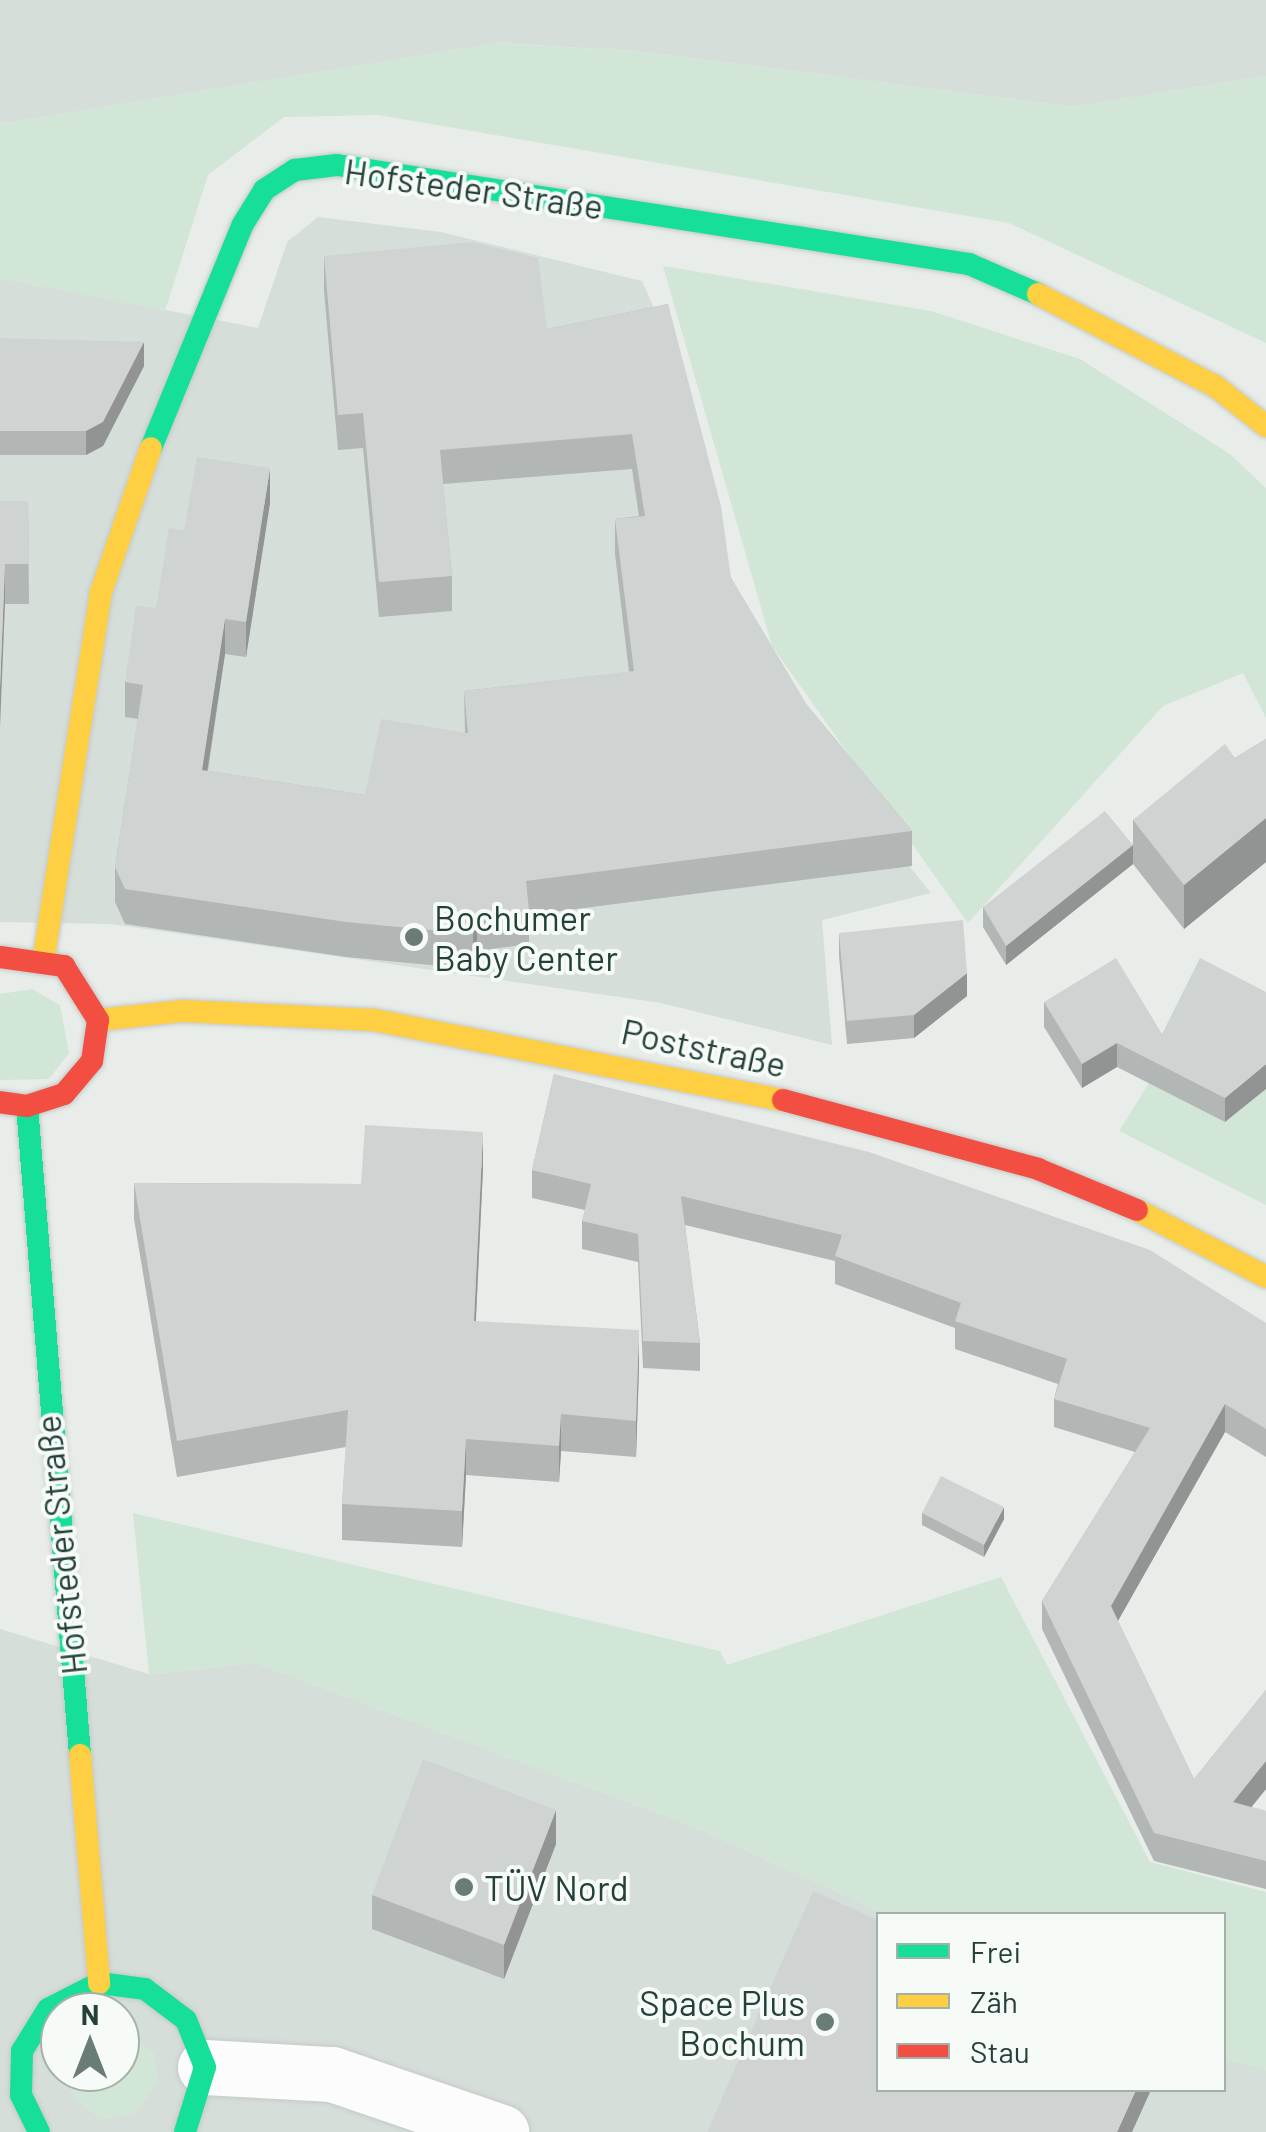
<!DOCTYPE html>
<html>
<head>
<meta charset="utf-8">
<style>
	body { margin:0 }
	#map { position:relative; width:1266px; height:2132px; overflow:hidden; background:#e8edea; font-family:Barlow,sans-serif }
	div>[style] { position:absolute }
	[style*='--x'] { left:calc(var(--x)*1px); top:calc(var(--y)*1px); width:calc(var(--w)*1px); rotate:calc(var(--a)*1deg) }
	.built>* { inset:0; background:#d6deda }
	.green>* { inset:0; background:#d1e6d6 }
	.roads { filter:drop-shadow(0 0 2px #c5cac7) drop-shadow(0 0 2px #c5cac7) }
	.street>* { height:55px; margin:-27.5px; padding:0 27.5px; transform-origin:27.5px; border-radius:27.5px; background:#fcfcfc }
	.fast>* { height:22px; margin:-11px; padding:0 11px; transform-origin:11px; border-radius:11px; background:#16e098 }
	.slow>* { height:22px; margin:-11px; padding:0 11px; transform-origin:11px; border-radius:11px; background:#ffcf43 }
	.jam>* { height:22px; margin:-11px; padding:0 11px; transform-origin:11px; border-radius:11px; background:#f24e42 }
	.wall>* { inset:0; background:#b2b6b5 }
	.shaded-wall>* { inset:0; background:#919493 }
	.building>* { inset:0; background:#cfd4d2 }
	.dots>* { width:28px; height:28px; translate:-50% -50%; box-sizing:border-box; border:5px solid #f7fbf8; border-radius:50% }
	span { translate:-50% -50%; white-space:nowrap; text-align:center; line-height:1.15; -webkit-text-stroke:8px #f7fbf8; paint-order:stroke }
	.street-label { font-size:35px; color:#244138 }
	.poi-label { font-size:35px; color:#244138 }
	.left { translate:0 -50%; text-align:left }
	.right { translate:-100% -50%; text-align:right }
	.legend { position:absolute; left:876px; top:1912px; width:350px; height:180px; box-sizing:border-box; background:#f7fbf8; border:2px solid #a3b1ab; margin:0; padding:12px 18px; list-style:none; font-size:30px; color:#244138 }
	.legend li { display:flex; align-items:center; gap:20px; height:50px }
	.legend b { width:50px; border:2px solid #a3b1ab }
	.north { position:absolute; left:40px; top:1992px; width:100px; height:100px; box-sizing:border-box; background:#f7fbf8; border:2px solid #a3b1ab; border-radius:50%; rotate:0deg; font-size:28px; font-weight:700; line-height:40px; text-align:center; color:#244138 }
	.north::after { content:''; display:block; margin:auto; width:35px; height:45px; background:#697d76; clip-path:polygon(50% 0,100% 100%,50% 72%,0 100%) }
</style>
</head>
<body>
<div id="map">
	<div class="built">
		<i style="clip-path:polygon(0 0,1266px 0,1266px 76px,1073px 107px,634px 51px,498px 43px,0 124px)"></i>
		<i style="clip-path:polygon(318px 217px,441px 232px,642px 281px,668px 339px,731px 613px,806px 739px,931px 893px,822px 920px,832px 1045px,661px 1003px,111px 924px,0 922px,0 278px,258px 328px,287px 242px)"></i>
		<i style="clip-path:polygon(evenodd,0 1629px,149px 1674px,256px 1663px,690px 1825px,886px 1914px,878px 1914px,878px 2090px,1224px 2090px,1224px 2058px,1266px 2070px,1266px 2132px,0 2132px,0 1629px,60px 2012px,120px 2012px,120px 2072px,60px 2072px,60px 2012px)"></i>
	</div>
	<div class="green">
		<i style="clip-path:polygon(497px 43px,634px 51px,1073px 107px,1266px 76px,1266px 343px,1009px 223px,378px 115px,284px 117px,208px 175px,165px 311px,0 278px,0 124px)"></i>
		<i style="clip-path:polygon(663px 266px,931px 311px,1080px 359px,1230px 454px,1266px 488px,1266px 718px,1243px 673px,1163px 706px,968px 923px,772px 646px)"></i>
		<i style="clip-path:polygon(32px 989px,60px 1005px,69px 1053px,49px 1079px,0 1080px,0 994px)"></i>
		<i style="clip-path:polygon(1149px 1083px,1225px 1122px,1266px 1089px,1266px 1205px,1119px 1131px)"></i>
		<i style="clip-path:polygon(133px 1513px,720px 1651px,727px 1665px,1001px 1577px,1150px 1862px,1266px 1892px,1266px 2070px,1224px 2058px,1224px 1914px,886px 1914px,690px 1825px,256px 1663px,149px 1674px)"></i>
		<i style="clip-path:polygon(123px 2029px,154px 2053px,158px 2082px,134px 2115px,101px 2119px,74px 2099px,67px 2072px,120px 2072px)"></i>
	</div>
	<div class="roads">
		<div class="street">
			<i style="--x:205;--y:2067;--w:127;--a:3.2"></i>
			<i style="--x:332;--y:2074;--w:179;--a:18.9"></i>
		</div>
		<div class="fast">
			<i style="--x:151;--y:448;--w:242;--a:-67.7"></i>
			<i style="--x:243;--y:224;--w:40;--a:-58"></i>
			<i style="--x:264;--y:190;--w:37;--a:-33"></i>
			<i style="--x:295;--y:170;--w:42;--a:-6.8"></i>
			<i style="--x:337;--y:165;--w:640;--a:8.9"></i>
			<i style="--x:969;--y:264;--w:75;--a:23.5"></i>
			<i style="--x:27;--y:1106;--w:651;--a:85.33"></i>
			<i style="--x:39;--y:2132;--w:41;--a:-115.9"></i>
			<i style="--x:21;--y:2095;--w:44;--a:-88.7"></i>
			<i style="--x:22;--y:2051;--w:49;--a:-58.2"></i>
			<i style="--x:48;--y:2009;--w:57;--a:-27"></i>
			<i style="--x:99;--y:1983;--w:46;--a:7.4"></i>
			<i style="--x:145;--y:1989;--w:51;--a:37.1"></i>
			<i style="--x:186;--y:2020;--w:51;--a:68"></i>
			<i style="--x:205;--y:2067;--w:68;--a:107.1"></i>
		</div>
		<div class="slow">
			<i style="--x:1038;--y:294;--w:199;--a:27.5"></i>
			<i style="--x:1215;--y:386;--w:65;--a:38.1"></i>
			<i style="--x:44;--y:956;--w:368;--a:-81.1"></i>
			<i style="--x:101;--y:592;--w:152;--a:-70.9"></i>
			<i style="--x:98;--y:1020;--w:84;--a:-6.1"></i>
			<i style="--x:182;--y:1011;--w:192;--a:2.7"></i>
			<i style="--x:374;--y:1020;--w:417;--a:11.1"></i>
			<i style="--x:1137;--y:1210;--w:145;--a:27.4"></i>
			<i style="--x:80;--y:1755;--w:229;--a:85.2"></i>
		</div>
		<div class="jam">
			<i style="--x:0;--y:957;--w:65;--a:8"></i>
			<i style="--x:64;--y:966;--w:64;--a:57.8"></i>
			<i style="--x:98;--y:1020;--w:41;--a:98.3"></i>
			<i style="--x:92;--y:1061;--w:43;--a:130.3"></i>
			<i style="--x:64;--y:1094;--w:39;--a:162"></i>
			<i style="--x:27;--y:1106;--w:27;--a:-172"></i>
			<i style="--x:783;--y:1100;--w:264;--a:15.1"></i>
			<i style="--x:1038;--y:1169;--w:107;--a:22.5"></i>
		</div>
	</div>
	<div class="wall">
		<i style="clip-path:polygon(324px 256px,547px 329px,668px 304px,731px 578px,806px 704px,912px 831px,912px 866px,529px 915px,529px 944px,477px 951px,473px 969px,346px 957px,125px 924px,115px 902px,115px 867px,138px 719px,125px 717px,125px 682px,156px 608px,184px 530px,270px 503px,246px 657px,225px 654px,208px 771px,365px 795px,465px 732px,464px 691px,629px 672px,615px 554px,615px 519px,639px 516px,632px 469px,443px 484px,452px 576px,452px 611px,379px 617px,363px 448px,338px 450px,324px 291px)"></i>
		<i style="clip-path:polygon(0 338px,144px 366px,103px 446px,86px 455px,0 455px)"></i>
		<i style="clip-path:polygon(0 501px,28px 501px,29px 604px,5px 604px)"></i>
		<i style="clip-path:polygon(1266px 739px,1266px 862px,1184px 929px,1133px 864px,1006px 965px,983px 927px,983px 907px,1133px 845px,1133px 820px)"></i>
		<i style="clip-path:polygon(839px 933px,967px 996px,914px 1038px,847px 1044px,839px 956px)"></i>
		<i style="clip-path:polygon(1266px 992px,1225px 1122px,1117px 1067px,1082px 1088px,1044px 1027px,1044px 1002px,1162px 1034px)"></i>
		<i style="clip-path:polygon(554px 1074px,1266px 1323px,1266px 1457px,1225px 1432px,1118px 1621px,1194px 1779px,1266px 1690px,1266px 1789px,1251px 1807px,1266px 1811px,1266px 1889px,1154px 1861px,1042px 1629px,1042px 1601px,1135px 1452px,1054px 1427px,1054px 1399px,1058px 1384px,955px 1349px,955px 1328px,835px 1284px,835px 1261px,685px 1225px,700px 1343px,700px 1371px,643px 1368px,638px 1262px,582px 1249px,582px 1221px,585px 1210px,532px 1198px,532px 1170px)"></i>
		<i style="clip-path:polygon(483px 1168px,476px 1321px,639px 1366px,636px 1457px,561px 1451px,559px 1482px,466px 1475px,462px 1547px,342px 1540px,342px 1504px,346px 1447px,177px 1477px,134px 1219px,134px 1183px,361px 1184px)"></i>
		<i style="clip-path:polygon(922px 1513px,1004px 1519px,984px 1557px,922px 1525px)"></i>
		<i style="clip-path:polygon(556px 1844px,504px 1979px,372px 1929px,372px 1895px)"></i>
	</div>
	<div class="shaded-wall">
		<i style="clip-path:polygon(144px 342px,144px 366px,103px 446px,86px 455px,86px 431px)"></i>
		<i style="clip-path:polygon(270px 468px,270px 503px,246px 657px,246px 622px)"></i>
		<i style="clip-path:polygon(5px 564px,5px 604px,0 727px,0 687px)"></i>
		<i style="clip-path:polygon(225px 619px,225px 654px,202px 805px,202px 770px)"></i>
		<i style="clip-path:polygon(1266px 818px,1266px 862px,1184px 929px,1184px 885px)"></i>
		<i style="clip-path:polygon(1133px 845px,1133px 864px,1006px 965px,1006px 946px)"></i>
		<i style="clip-path:polygon(477px 916px,477px 951px,473px 969px,473px 934px)"></i>
		<i style="clip-path:polygon(967px 973px,967px 996px,914px 1038px,914px 1015px)"></i>
		<i style="clip-path:polygon(1117px 1043px,1117px 1067px,1082px 1088px,1082px 1064px)"></i>
		<i style="clip-path:polygon(1266px 1064px,1266px 1089px,1225px 1122px,1225px 1098px)"></i>
		<i style="clip-path:polygon(483px 1132px,483px 1168px,474px 1357px,474px 1321px)"></i>
		<i style="clip-path:polygon(639px 1330px,639px 1366px,636px 1457px,636px 1421px)"></i>
		<i style="clip-path:polygon(1225px 1404px,1225px 1432px,1111px 1633px,1111px 1606px)"></i>
		<i style="clip-path:polygon(561px 1414px,561px 1451px,559px 1482px,559px 1446px)"></i>
		<i style="clip-path:polygon(466px 1439px,466px 1475px,462px 1547px,462px 1511px)"></i>
		<i style="clip-path:polygon(1004px 1507px,1004px 1519px,984px 1557px,984px 1545px)"></i>
		<i style="clip-path:polygon(1266px 1761px,1266px 1789px,1233px 1830px,1233px 1802px)"></i>
		<i style="clip-path:polygon(556px 1810px,556px 1844px,504px 1979px,504px 1945px)"></i>
		<i style="clip-path:polygon(1136px 2090px,1151px 2090px,1132px 2132px,1117px 2132px)"></i>
	</div>
	<div class="building">
		<i style="clip-path:polygon(472px 242px,538px 258px,547px 329px,668px 304px,721px 506px,731px 578px,806px 704px,912px 831px,526px 881px,529px 910px,477px 916px,473px 934px,346px 922px,125px 889px,115px 867px,143px 685px,125px 682px,136px 606px,156px 608px,169px 528px,184px 530px,197px 457px,270px 468px,246px 622px,225px 619px,202px 770px,365px 795px,381px 719px,468px 733px,464px 691px,634px 671px,615px 519px,645px 516px,632px 434px,440px 450px,452px 576px,379px 582px,363px 413px,338px 415px,324px 256px)"></i>
		<i style="clip-path:polygon(0 338px,144px 342px,103px 422px,86px 431px,0 431px)"></i>
		<i style="clip-path:polygon(0 501px,28px 501px,29px 564px,5px 564px,0 687px)"></i>
		<i style="clip-path:polygon(1266px 739px,1266px 818px,1184px 885px,1133px 820px,1225px 744px,1235px 758px)"></i>
		<i style="clip-path:polygon(1105px 811px,1133px 845px,1006px 946px,983px 907px)"></i>
		<i style="clip-path:polygon(963px 920px,967px 973px,914px 1015px,847px 1021px,839px 933px)"></i>
		<i style="clip-path:polygon(1116px 958px,1162px 1034px,1200px 958px,1266px 992px,1266px 1064px,1225px 1098px,1117px 1043px,1082px 1064px,1044px 1002px)"></i>
		<i style="clip-path:polygon(554px 1074px,869px 1152px,1150px 1250px,1266px 1323px,1266px 1429px,1225px 1404px,1111px 1606px,1194px 1779px,1266px 1690px,1266px 1761px,1233px 1802px,1266px 1811px,1266px 1861px,1154px 1833px,1042px 1601px,1150px 1428px,1054px 1399px,1067px 1359px,955px 1321px,961px 1303px,835px 1256px,842px 1235px,681px 1196px,700px 1343px,643px 1341px,638px 1234px,582px 1221px,591px 1184px,532px 1170px)"></i>
		<i style="clip-path:polygon(365px 1125px,483px 1132px,474px 1321px,639px 1330px,636px 1421px,561px 1414px,559px 1446px,466px 1439px,462px 1511px,342px 1504px,348px 1410px,177px 1441px,134px 1183px,361px 1184px)"></i>
		<i style="clip-path:polygon(941px 1476px,1004px 1507px,984px 1545px,922px 1513px)"></i>
		<i style="clip-path:polygon(423px 1759px,556px 1810px,504px 1945px,372px 1895px)"></i>
		<i style="clip-path:polygon(813px 1891px,878px 1920px,878px 2090px,1136px 2090px,1117px 2132px,707px 2132px)"></i>
	</div>
	<div class="dots">
		<i style="left:414px;top:937px;background:#697d76"></i>
		<i style="left:464px;top:1887px;background:#697d76"></i>
		<i style="left:825px;top:2022px;background:#697d76"></i>
	</div>
	<div class="street-label">
		<span style="left:474px;top:188px;rotate:8deg">Hofsteder Straße</span>
		<span style="left:704px;top:1047px;rotate:12deg">Poststraße</span>
		<span style="left:60px;top:1545px;rotate:-96deg">Hofsteder Straße</span>
	</div>
	<div class="poi-label">
		<span class="left" style="left:434px;top:937px">Bochumer<br>Baby Center</span>
		<span class="left" style="left:484px;top:1887px">TÜV Nord</span>
		<span class="right" style="left:805px;top:2022px">Space Plus<br>Bochum</span>
	</div>
	<ul class="legend">
	<li><b style="height:12px;background:#16e098"></b>Frei</li>
	<li><b style="height:12px;background:#ffcf43"></b>Zäh</li>
	<li><b style="height:12px;background:#f24e42"></b>Stau</li>
	</ul>
	<div class="north">N</div>
</div>
</body>
</html>
